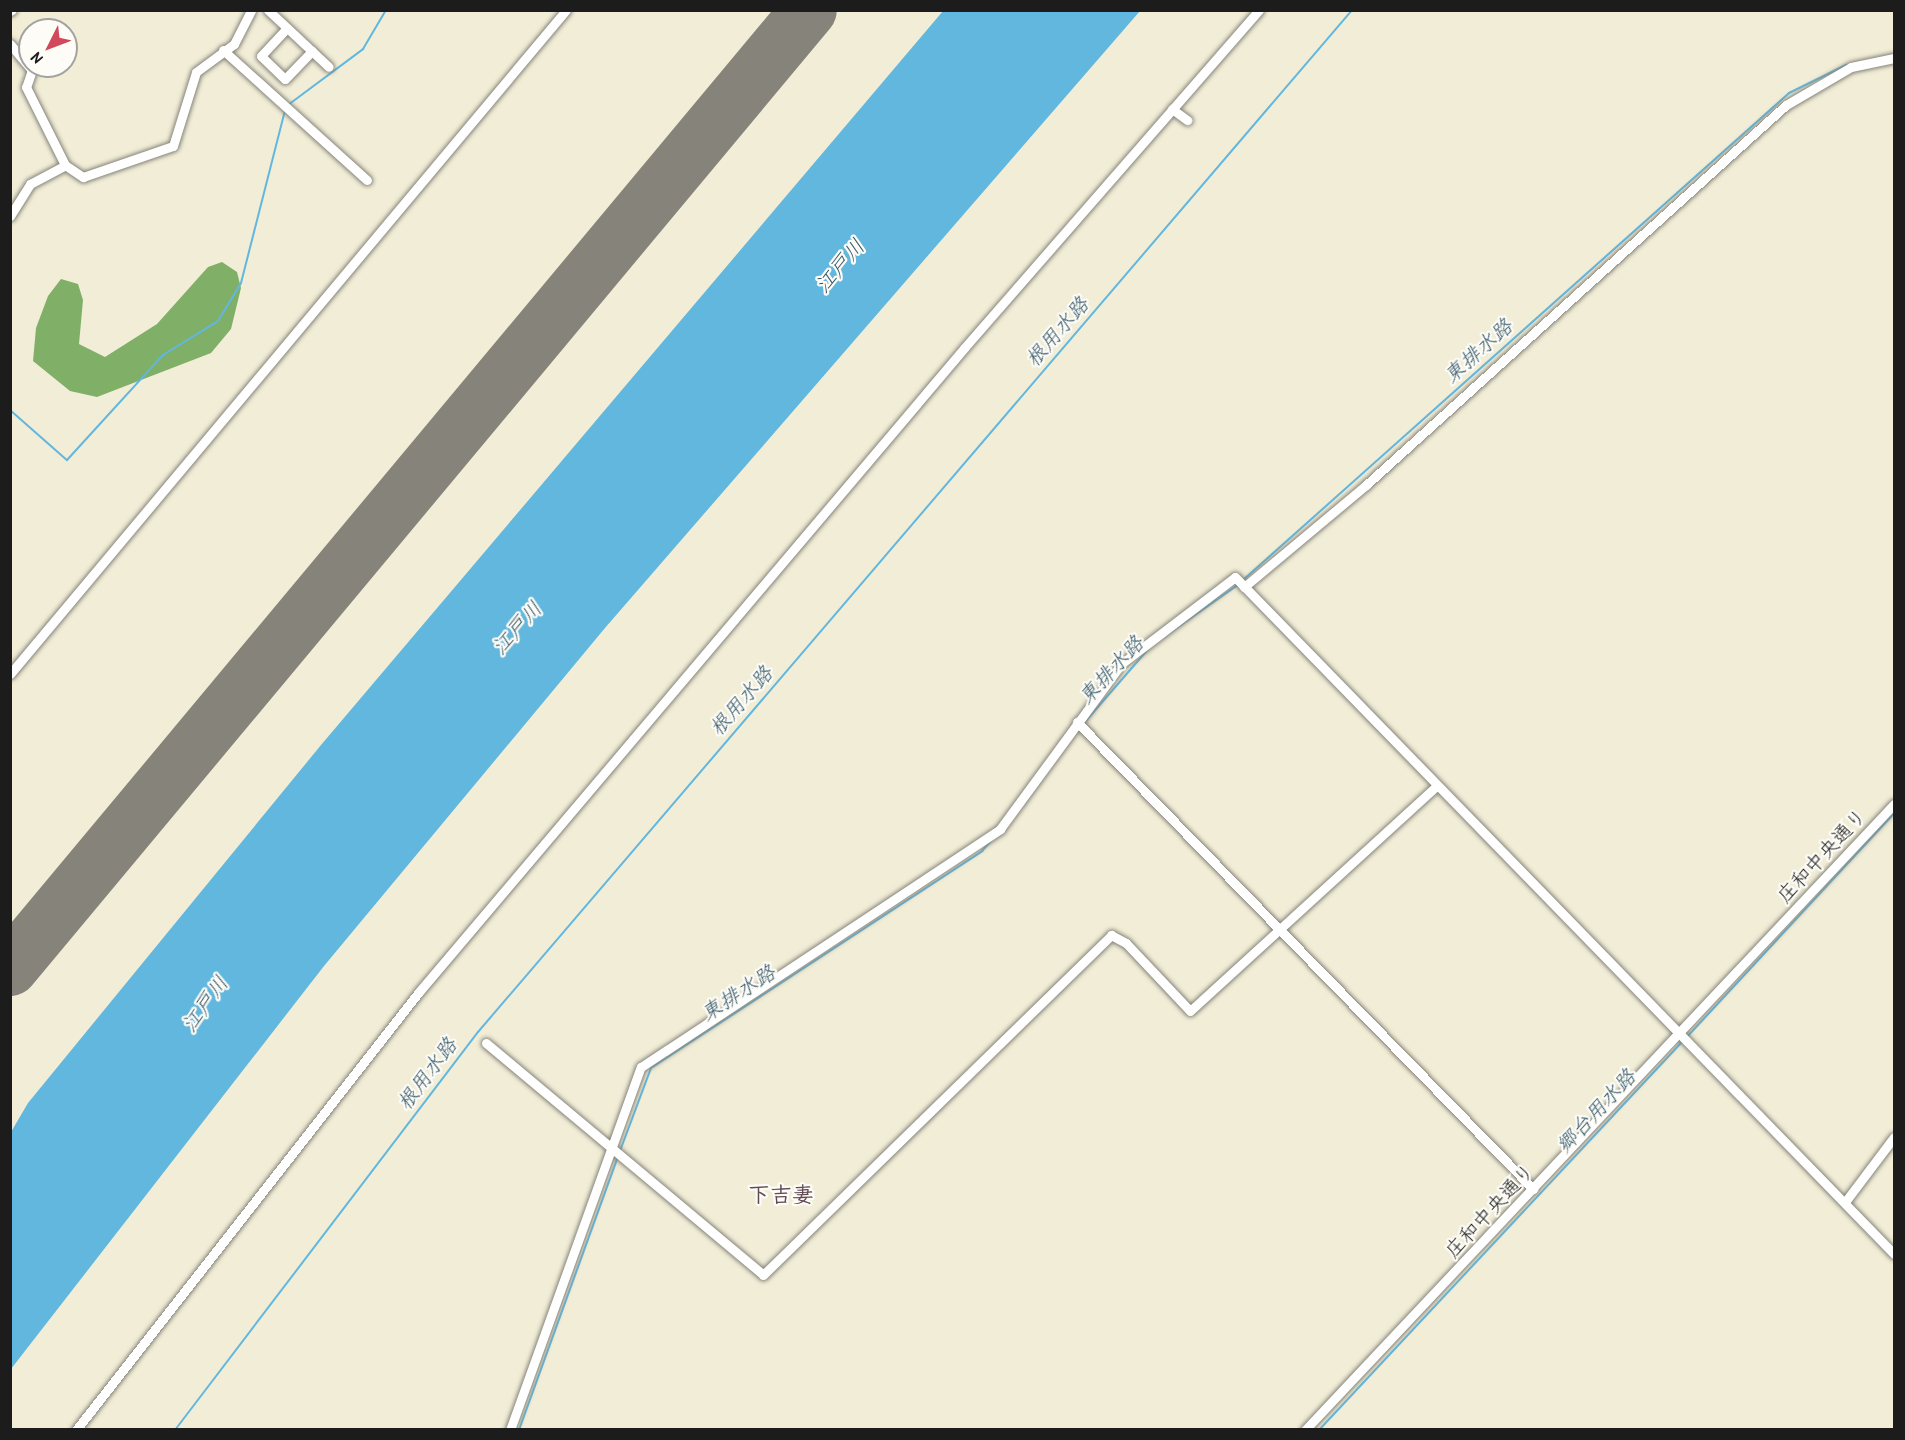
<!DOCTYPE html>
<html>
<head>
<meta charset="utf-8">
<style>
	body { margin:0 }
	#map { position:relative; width:1905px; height:1440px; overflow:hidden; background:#f1edd7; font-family:"Patrick Hand","Klee One",sans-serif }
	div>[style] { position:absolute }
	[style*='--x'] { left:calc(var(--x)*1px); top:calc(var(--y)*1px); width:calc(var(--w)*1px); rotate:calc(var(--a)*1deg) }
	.forest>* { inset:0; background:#80af68 }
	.water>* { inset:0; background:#62b7de }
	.stream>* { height:2px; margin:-1px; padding:0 1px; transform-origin:1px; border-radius:1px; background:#62b7de }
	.runway>* { height:56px; margin:-28px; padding:0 28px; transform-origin:28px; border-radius:28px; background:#86847a }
	.roads { filter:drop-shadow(0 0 2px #86847a) drop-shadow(0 0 2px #86847a) }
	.minor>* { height:9px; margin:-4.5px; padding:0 4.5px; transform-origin:4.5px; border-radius:4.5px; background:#fff }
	span { translate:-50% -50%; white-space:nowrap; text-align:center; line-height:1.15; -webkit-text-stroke:4.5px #fdfcf7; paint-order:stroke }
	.street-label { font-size:20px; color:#1c1c1c }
	.water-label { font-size:21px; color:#385a6a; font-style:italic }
	.quarter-label { font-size:22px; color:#624a54; font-weight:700 }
	.frame { position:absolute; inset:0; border:12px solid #1c1c1c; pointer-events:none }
	.north { position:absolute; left:18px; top:18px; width:60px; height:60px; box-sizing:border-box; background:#fdfcf7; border:2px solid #a3a29f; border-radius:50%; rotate:228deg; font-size:16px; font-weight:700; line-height:24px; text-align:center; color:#1c1c1c }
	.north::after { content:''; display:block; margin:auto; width:21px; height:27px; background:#d1495b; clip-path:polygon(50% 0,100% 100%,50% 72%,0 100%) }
</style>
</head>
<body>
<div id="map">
	<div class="forest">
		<i style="clip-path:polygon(222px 262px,237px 272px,241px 288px,231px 329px,211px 353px,97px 397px,70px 391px,33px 361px,36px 328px,48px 296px,61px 279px,78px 284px,83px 300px,79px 344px,105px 357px,157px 324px,208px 267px)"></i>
	</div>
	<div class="water">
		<i style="clip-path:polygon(943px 11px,1140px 11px,605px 628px,324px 966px,11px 1369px,11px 1132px,28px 1103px,321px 745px)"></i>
	</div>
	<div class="stream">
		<i style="--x:288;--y:105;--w:94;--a:-36.7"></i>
		<i style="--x:363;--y:49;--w:45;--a:-59.5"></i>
		<i style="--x:10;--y:410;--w:76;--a:41.3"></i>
		<i style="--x:67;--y:460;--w:142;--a:-47.6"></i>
		<i style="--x:163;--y:355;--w:65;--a:-31.7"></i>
		<i style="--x:218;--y:321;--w:44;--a:-58.8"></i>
		<i style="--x:241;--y:283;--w:178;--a:-75.7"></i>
		<i style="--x:1243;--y:580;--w:732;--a:-41.73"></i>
		<i style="--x:1789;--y:93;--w:64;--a:-26.2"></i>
		<i style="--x:1158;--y:641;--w:99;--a:-35.1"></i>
		<i style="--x:1084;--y:723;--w:102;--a:-49"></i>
		<i style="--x:1686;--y:1038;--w:306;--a:-47.2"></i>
		<i style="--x:620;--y:1151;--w:89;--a:-69.5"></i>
		<i style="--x:651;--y:1068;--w:396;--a:-33.2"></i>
		<i style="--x:982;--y:851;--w:68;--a:-48.6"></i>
		<i style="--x:175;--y:1430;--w:500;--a:-52.72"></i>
		<i style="--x:478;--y:1032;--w:1345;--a:-49.46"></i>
		<i style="--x:519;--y:1430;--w:291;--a:-70.1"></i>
		<i style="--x:1319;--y:1430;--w:531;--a:-46.91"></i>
	</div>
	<div class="runway">
		<i style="--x:10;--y:968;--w:1247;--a:-50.17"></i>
	</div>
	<div class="roads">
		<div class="minor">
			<i style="--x:268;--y:10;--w:83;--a:43.1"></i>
			<i style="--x:10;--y:11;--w:2;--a:-27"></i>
			<i style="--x:287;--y:28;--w:38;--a:133"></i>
			<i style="--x:261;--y:56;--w:33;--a:44"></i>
			<i style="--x:285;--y:79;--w:39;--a:-46"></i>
			<i style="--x:10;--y:44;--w:34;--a:50"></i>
			<i style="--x:32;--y:70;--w:18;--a:109"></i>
			<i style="--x:26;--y:87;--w:87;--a:63.4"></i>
			<i style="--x:65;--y:165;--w:22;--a:34"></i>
			<i style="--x:83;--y:177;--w:95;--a:-19"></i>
			<i style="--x:173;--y:146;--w:77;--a:-72.7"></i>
			<i style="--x:196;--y:72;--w:47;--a:-36.4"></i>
			<i style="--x:234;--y:44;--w:38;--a:-63"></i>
			<i style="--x:223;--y:50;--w:194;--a:42.1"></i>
			<i style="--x:1172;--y:109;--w:19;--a:36"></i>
			<i style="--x:10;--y:216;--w:38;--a:-58"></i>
			<i style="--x:30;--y:184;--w:40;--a:-28"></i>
			<i style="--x:1244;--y:587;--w:159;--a:-39.9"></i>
			<i style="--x:1366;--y:485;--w:566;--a:-42.14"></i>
			<i style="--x:1786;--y:105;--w:75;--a:-30.3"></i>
			<i style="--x:1851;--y:67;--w:44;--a:-11.8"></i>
			<i style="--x:10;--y:674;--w:866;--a:-50.06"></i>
			<i style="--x:1077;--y:722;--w:653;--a:45.68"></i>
			<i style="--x:486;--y:1043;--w:361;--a:39.9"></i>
			<i style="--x:763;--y:1275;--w:487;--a:-44.3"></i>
			<i style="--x:1111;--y:935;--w:17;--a:28"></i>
			<i style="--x:1126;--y:943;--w:93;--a:46.7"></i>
			<i style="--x:1190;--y:1011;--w:333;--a:-42.4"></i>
			<i style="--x:1845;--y:1202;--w:81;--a:-53"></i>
			<i style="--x:76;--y:1430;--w:555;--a:-51.95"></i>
			<i style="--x:418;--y:993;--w:846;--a:-49.74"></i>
			<i style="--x:965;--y:347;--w:447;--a:-48.9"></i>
			<i style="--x:510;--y:1430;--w:386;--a:-70.2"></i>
			<i style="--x:641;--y:1067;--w:431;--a:-33.5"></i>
			<i style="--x:1000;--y:829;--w:205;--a:-53.7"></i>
			<i style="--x:1121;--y:664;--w:143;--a:-37.3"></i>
			<i style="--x:1235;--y:577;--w:945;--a:45.77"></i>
			<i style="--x:1305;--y:1430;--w:860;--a:-46.74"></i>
		</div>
	</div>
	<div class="street-label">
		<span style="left:1821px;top:855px;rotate:-47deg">庄和中央通り</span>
		<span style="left:1489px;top:1210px;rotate:-47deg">庄和中央通り</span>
	</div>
	<div class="water-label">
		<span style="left:840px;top:266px;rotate:-49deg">江戸川</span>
		<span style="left:1057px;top:332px;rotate:-49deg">根用水路</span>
		<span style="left:1478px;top:351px;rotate:-42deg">東排水路</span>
		<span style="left:517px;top:628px;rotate:-48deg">江戸川</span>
		<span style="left:1111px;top:670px;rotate:-47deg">東排水路</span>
		<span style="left:741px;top:701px;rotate:-49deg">根用水路</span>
		<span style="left:738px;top:993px;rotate:-33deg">東排水路</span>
		<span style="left:205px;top:1004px;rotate:-54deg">江戸川</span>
		<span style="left:427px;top:1074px;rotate:-53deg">根用水路</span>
		<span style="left:1596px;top:1111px;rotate:-47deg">郷台用水路</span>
	</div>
	<div class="quarter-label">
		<span style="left:781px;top:1195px">下吉妻</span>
	</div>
	<div class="frame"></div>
	<div class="north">N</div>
</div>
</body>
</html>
